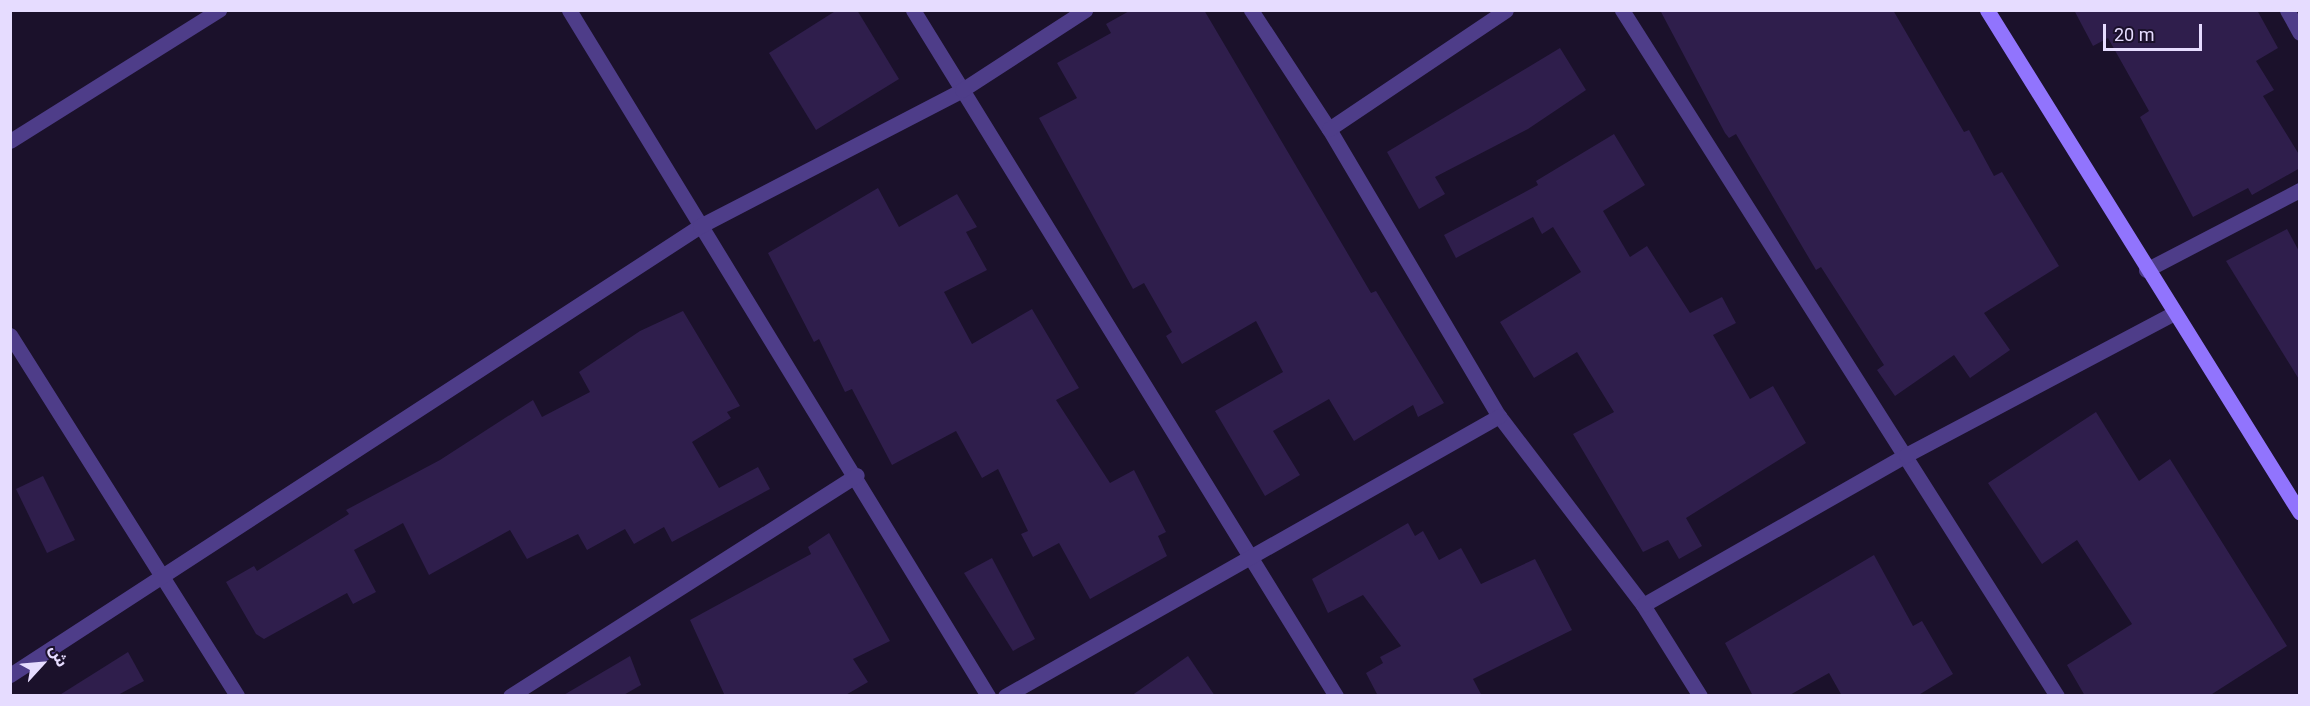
<!DOCTYPE html>
<html>
<head>
<meta charset="utf-8">
<style>
	body { margin:0 }
	#map { position:relative; width:2310px; height:706px; overflow:hidden; background:#1b112b; font-family:Roboto,"Noto Sans Arabic",sans-serif }
	div>[style] { position:absolute }
	[style*='--x'] { left:calc(var(--x)*1px); top:calc(var(--y)*1px); width:calc(var(--w)*1px); rotate:calc(var(--a)*1deg) }
	.building>* { inset:0; background:#2f1e4c }
	.street>* { height:15px; margin:-7.5px; padding:0 7.5px; transform-origin:7.5px; border-radius:7.5px; background:#4e3d89 }
	.secondary>* { height:15px; margin:-7.5px; padding:0 7.5px; transform-origin:7.5px; border-radius:7.5px; background:#9174fd }
	span { translate:-50% -50%; white-space:nowrap; text-align:center; line-height:1.15; -webkit-text-stroke:6px #1b112b; paint-order:stroke }
	.frame { position:absolute; inset:0; border:12px solid #e6dcff; pointer-events:none }
	.north { position:absolute; left:12px; top:634px; width:60px; height:60px; -webkit-text-stroke:4px #1b112b; paint-order:stroke; rotate:64deg; font-size:16px; font-weight:700; line-height:24px; text-align:center; color:#e6dcff }
	.north::after { content:''; display:block; margin:auto; width:21px; height:27px; background:#e6dcff; clip-path:polygon(50% 0,100% 100%,50% 72%,0 100%) }
	.scale { position:absolute; left:2103px; top:24px; width:99px; height:27px; box-sizing:border-box; border:3px solid #e6dcff; border-top:0; padding-left:8px; font-size:18px; line-height:21px; white-space:nowrap; color:#e6dcff; -webkit-text-stroke:4px #1b112b; paint-order:stroke }
</style>
</head>
<body>
<div id="map">
	<div class="building">
		<i style="clip-path:polygon(837px 10px,857px 10px,899px 79px,816px 130px,769px 53px)"></i>
		<i style="clip-path:polygon(1131px 10px,1204px 10px,1371px 293px,1376px 291px,1444px 403px,1418px 417px,1413px 405px,1354px 441px,1329px 399px,1273px 431px,1300px 475px,1265px 496px,1215px 411px,1283px 372px,1256px 321px,1182px 364px,1166px 336px,1172px 332px,1144px 283px,1133px 289px,1039px 118px,1077px 98px,1057px 63px,1111px 33px,1106px 24px)"></i>
		<i style="clip-path:polygon(1660px 10px,1893px 10px,1964px 132px,1969px 130px,1994px 176px,2002px 172px,2059px 266px,1984px 313px,2010px 350px,1970px 378px,1954px 355px,1895px 396px,1877px 370px,1884px 365px,1821px 267px,1816px 270px,1736px 134px,1729px 138px,1725px 133px)"></i>
		<i style="clip-path:polygon(2074px 10px,2257px 10px,2278px 48px,2256px 61px,2274px 90px,2263px 96px,2300px 156px,2300px 168px,2252px 195px,2248px 188px,2193px 217px,2140px 117px,2149px 111px,2108px 38px,2093px 46px)"></i>
		<i style="clip-path:polygon(1560px 48px,1586px 90px,1528px 129px,1435px 177px,1445px 194px,1419px 209px,1387px 152px)"></i>
		<i style="clip-path:polygon(1614px 134px,1645px 185px,1603px 211px,1630px 257px,1647px 246px,1690px 313px,1722px 297px,1736px 323px,1713px 335px,1750px 399px,1773px 386px,1806px 443px,1686px 518px,1702px 546px,1679px 559px,1668px 540px,1643px 552px,1573px 434px,1614px 412px,1577px 352px,1534px 378px,1500px 322px,1581px 272px,1553px 227px,1542px 234px,1533px 217px,1456px 258px,1444px 235px,1538px 185px,1536px 181px)"></i>
		<i style="clip-path:polygon(878px 188px,899px 227px,957px 194px,977px 227px,966px 232px,987px 270px,944px 292px,972px 344px,1032px 309px,1079px 388px,1056px 400px,1110px 483px,1134px 470px,1166px 532px,1158px 536px,1167px 556px,1090px 599px,1059px 543px,1033px 557px,1021px 534px,1028px 531px,998px 469px,982px 478px,956px 431px,892px 465px,852px 389px,845px 392px,819px 339px,814px 342px,768px 253px)"></i>
		<i style="clip-path:polygon(2287px 229px,2300px 253px,2300px 381px,2226px 261px)"></i>
		<i style="clip-path:polygon(683px 311px,740px 406px,727px 412px,731px 418px,692px 442px,719px 488px,758px 467px,770px 489px,672px 542px,664px 527px,634px 544px,625px 529px,587px 550px,578px 534px,527px 559px,510px 530px,429px 575px,403px 523px,354px 550px,376px 592px,353px 604px,347px 593px,264px 639px,256px 634px,226px 582px,254px 566px,257px 571px,349px 514px,346px 510px,440px 460px,533px 400px,542px 417px,590px 392px,579px 372px,640px 331px)"></i>
		<i style="clip-path:polygon(2096px 412px,2139px 481px,2170px 459px,2287px 646px,2209px 696px,2085px 696px,2067px 665px,2132px 624px,2077px 540px,2042px 564px,1988px 483px)"></i>
		<i style="clip-path:polygon(43px 476px,75px 540px,47px 553px,16px 489px)"></i>
		<i style="clip-path:polygon(1408px 523px,1415px 536px,1423px 531px,1439px 560px,1461px 548px,1481px 584px,1535px 559px,1572px 630px,1473px 679px,1482px 696px,1378px 696px,1366px 673px,1383px 663px,1380px 657px,1401px 646px,1363px 595px,1328px 613px,1312px 579px)"></i>
		<i style="clip-path:polygon(829px 533px,890px 641px,853px 659px,868px 682px,844px 696px,725px 696px,690px 620px,811px 554px,808px 547px)"></i>
		<i style="clip-path:polygon(1874px 555px,1913px 626px,1922px 621px,1953px 674px,1917px 696px,1842px 696px,1829px 673px,1788px 696px,1753px 696px,1725px 643px)"></i>
		<i style="clip-path:polygon(992px 558px,1035px 639px,1013px 651px,964px 573px)"></i>
		<i style="clip-path:polygon(128px 652px,144px 681px,116px 696px,58px 696px)"></i>
		<i style="clip-path:polygon(630px 656px,641px 685px,622px 696px,562px 696px)"></i>
		<i style="clip-path:polygon(1188px 656px,1215px 696px,1131px 696px)"></i>
	</div>
	<div class="street">
		<i style="--x:569;--y:10;--w:804;--a:58.58"></i>
		<i style="--x:913;--y:10;--w:806;--a:58.34"></i>
		<i style="--x:1251;--y:10;--w:142;--a:56.8"></i>
		<i style="--x:1329;--y:129;--w:334;--a:59.4"></i>
		<i style="--x:1499;--y:416;--w:238;--a:52.7"></i>
		<i style="--x:1643;--y:605;--w:107;--a:57.9"></i>
		<i style="--x:1622;--y:10;--w:812;--a:57.62"></i>
		<i style="--x:2287;--y:10;--w:26;--a:61"></i>
		<i style="--x:1329;--y:129;--w:213;--a:-33.9"></i>
		<i style="--x:10;--y:141;--w:247;--a:-32.1"></i>
		<i style="--x:2146;--y:270;--w:174;--a:-27.5"></i>
		<i style="--x:10;--y:335;--w:426;--a:57.8"></i>
		<i style="--x:1643;--y:605;--w:303;--a:-29.7"></i>
		<i style="--x:1906;--y:455;--w:301;--a:-27.9"></i>
		<i style="--x:10;--y:675;--w:823;--a:-33.05"></i>
		<i style="--x:700;--y:226;--w:295;--a:-27.4"></i>
		<i style="--x:962;--y:90;--w:147;--a:-33"></i>
		<i style="--x:510;--y:696;--w:411;--a:-32.5"></i>
		<i style="--x:1005;--y:696;--w:568;--a:-29.54"></i>
	</div>
	<div class="secondary">
		<i style="--x:1987;--y:10;--w:592;--a:58.11"></i>
	</div>
	<div class="frame"></div>
	<div class="north">ش</div>
	<div class="scale">20 m</div>
</div>
</body>
</html>
